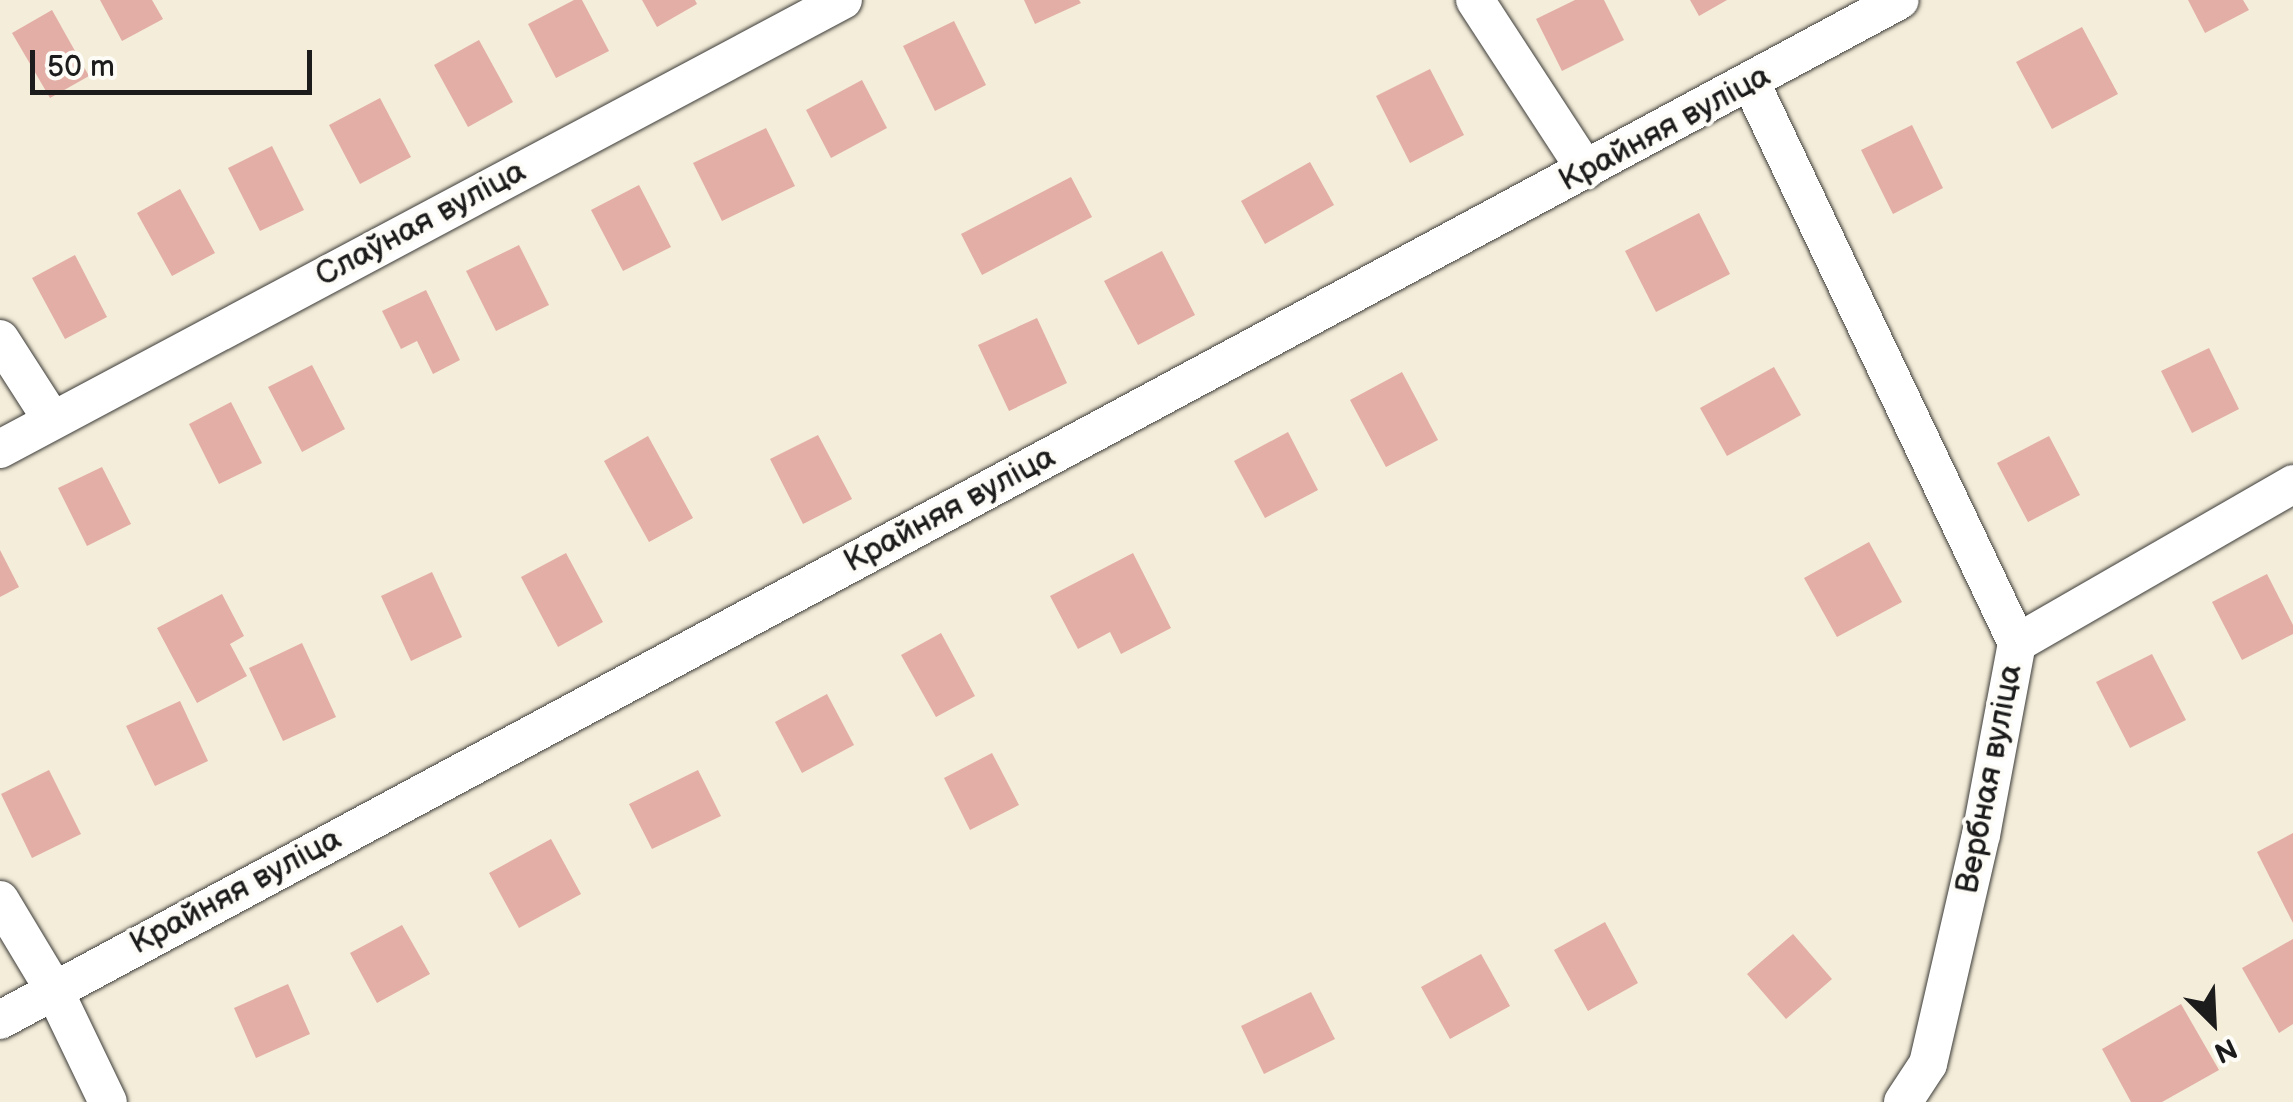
<!DOCTYPE html>
<html>
<head>
<meta charset="utf-8">
<style>
	body { margin:0 }
	#map { position:relative; width:2293px; height:1102px; overflow:hidden; background:#f4edd9; font-family:"Balsamiq Sans",sans-serif }
	div>[style] { position:absolute }
	[style*='--x'] { left:calc(var(--x)*1px); top:calc(var(--y)*1px); width:calc(var(--w)*1px); rotate:calc(var(--a)*1deg) }
	.building>* { inset:0; background:#e2aea5 }
	.roads { filter:drop-shadow(0 0 2px #3c3b38) drop-shadow(0 0 2px #3c3b38) }
	.minor>* { height:38px; margin:-19px; padding:0 19px; transform-origin:19px; border-radius:19px; background:#fff }
	span { translate:-50% -50%; white-space:nowrap; text-align:center; line-height:1.15; -webkit-text-stroke:8px #fdfcf7; paint-order:stroke }
	.street-label { font-size:32px; color:#1c1c1c }
	.north { position:absolute; left:2163px; top:972px; width:100px; height:100px; -webkit-text-stroke:8px #fdfcf7; paint-order:stroke; rotate:156deg; font-size:28px; font-weight:700; line-height:40px; text-align:center; color:#1c1c1c }
	.north::after { content:''; display:block; margin:auto; width:35px; height:45px; background:#1c1c1c; clip-path:polygon(50% 0,100% 100%,50% 72%,0 100%) }
	.scale { position:absolute; left:30px; top:50px; width:282px; height:45px; box-sizing:border-box; border:5px solid #1c1c1c; border-top:0; padding-left:12px; font-size:30px; line-height:35px; white-space:nowrap; color:#1c1c1c; -webkit-text-stroke:8px #fdfcf7; paint-order:stroke }
</style>
</head>
<body>
<div id="map">
	<div class="building">
		<i style="clip-path:polygon(100px 0,152px 0,163px 19px,122px 41px)"></i>
		<i style="clip-path:polygon(574px 0,582px 0,609px 51px,556px 78px,528px 24px)"></i>
		<i style="clip-path:polygon(642px 0,695px 0,697px 4px,657px 27px)"></i>
		<i style="clip-path:polygon(1024px 0,1079px 0,1081px 3px,1035px 24px)"></i>
		<i style="clip-path:polygon(1575px 0,1604px 0,1624px 40px,1562px 71px,1536px 19px)"></i>
		<i style="clip-path:polygon(1690px 0,1727px 0,1699px 16px)"></i>
		<i style="clip-path:polygon(2188px 0,2243px 0,2249px 10px,2205px 33px)"></i>
		<i style="clip-path:polygon(52px 10px,89px 76px,50px 98px,12px 33px)"></i>
		<i style="clip-path:polygon(954px 21px,986px 85px,935px 111px,903px 46px)"></i>
		<i style="clip-path:polygon(2082px 27px,2118px 94px,2052px 129px,2016px 62px)"></i>
		<i style="clip-path:polygon(479px 40px,513px 102px,468px 127px,434px 65px)"></i>
		<i style="clip-path:polygon(1430px 69px,1464px 135px,1410px 163px,1376px 96px)"></i>
		<i style="clip-path:polygon(862px 80px,887px 128px,831px 158px,806px 110px)"></i>
		<i style="clip-path:polygon(380px 98px,411px 157px,360px 184px,329px 125px)"></i>
		<i style="clip-path:polygon(1912px 125px,1943px 188px,1893px 214px,1861px 150px)"></i>
		<i style="clip-path:polygon(766px 128px,795px 186px,722px 221px,693px 163px)"></i>
		<i style="clip-path:polygon(272px 146px,304px 210px,260px 231px,228px 168px)"></i>
		<i style="clip-path:polygon(1310px 162px,1334px 205px,1265px 244px,1241px 201px)"></i>
		<i style="clip-path:polygon(1071px 177px,1092px 217px,982px 275px,961px 234px)"></i>
		<i style="clip-path:polygon(639px 185px,671px 247px,623px 271px,591px 210px)"></i>
		<i style="clip-path:polygon(180px 189px,215px 253px,172px 276px,137px 213px)"></i>
		<i style="clip-path:polygon(1699px 213px,1730px 274px,1656px 312px,1625px 251px)"></i>
		<i style="clip-path:polygon(519px 245px,549px 305px,496px 331px,466px 271px)"></i>
		<i style="clip-path:polygon(1162px 251px,1195px 315px,1138px 345px,1104px 281px)"></i>
		<i style="clip-path:polygon(75px 255px,107px 317px,65px 339px,32px 278px)"></i>
		<i style="clip-path:polygon(426px 290px,460px 360px,433px 374px,417px 341px,401px 349px,382px 311px)"></i>
		<i style="clip-path:polygon(1037px 318px,1067px 383px,1009px 411px,978px 345px)"></i>
		<i style="clip-path:polygon(2209px 348px,2239px 409px,2192px 433px,2161px 371px)"></i>
		<i style="clip-path:polygon(312px 365px,345px 429px,302px 452px,268px 387px)"></i>
		<i style="clip-path:polygon(1774px 367px,1801px 415px,1727px 456px,1700px 408px)"></i>
		<i style="clip-path:polygon(1402px 372px,1438px 440px,1386px 467px,1350px 400px)"></i>
		<i style="clip-path:polygon(231px 402px,262px 463px,219px 484px,189px 424px)"></i>
		<i style="clip-path:polygon(1288px 432px,1318px 490px,1265px 518px,1234px 461px)"></i>
		<i style="clip-path:polygon(818px 435px,852px 499px,803px 524px,770px 459px)"></i>
		<i style="clip-path:polygon(648px 436px,693px 518px,649px 542px,604px 461px)"></i>
		<i style="clip-path:polygon(2049px 436px,2080px 495px,2028px 522px,1997px 463px)"></i>
		<i style="clip-path:polygon(102px 467px,131px 524px,87px 546px,58px 488px)"></i>
		<i style="clip-path:polygon(1869px 542px,1902px 602px,1837px 637px,1804px 578px)"></i>
		<i style="clip-path:polygon(0 550px,19px 587px,0 597px)"></i>
		<i style="clip-path:polygon(566px 553px,603px 622px,558px 647px,521px 577px)"></i>
		<i style="clip-path:polygon(1133px 553px,1171px 628px,1121px 654px,1110px 632px,1078px 649px,1050px 596px)"></i>
		<i style="clip-path:polygon(432px 572px,462px 637px,411px 661px,381px 596px)"></i>
		<i style="clip-path:polygon(2267px 574px,2293px 625px,2293px 634px,2242px 660px,2212px 602px)"></i>
		<i style="clip-path:polygon(222px 594px,244px 636px,230px 644px,247px 676px,197px 703px,157px 628px)"></i>
		<i style="clip-path:polygon(941px 633px,975px 696px,936px 717px,901px 655px)"></i>
		<i style="clip-path:polygon(302px 643px,336px 717px,283px 741px,249px 668px)"></i>
		<i style="clip-path:polygon(2152px 654px,2186px 720px,2130px 748px,2096px 682px)"></i>
		<i style="clip-path:polygon(827px 694px,854px 745px,802px 773px,775px 722px)"></i>
		<i style="clip-path:polygon(180px 701px,208px 761px,155px 786px,126px 726px)"></i>
		<i style="clip-path:polygon(992px 753px,1019px 805px,970px 830px,944px 778px)"></i>
		<i style="clip-path:polygon(49px 770px,81px 834px,32px 858px,1px 794px)"></i>
		<i style="clip-path:polygon(698px 770px,721px 816px,652px 849px,629px 804px)"></i>
		<i style="clip-path:polygon(2293px 833px,2293px 923px,2257px 852px)"></i>
		<i style="clip-path:polygon(551px 839px,581px 894px,519px 928px,489px 873px)"></i>
		<i style="clip-path:polygon(1605px 922px,1638px 983px,1588px 1011px,1554px 950px)"></i>
		<i style="clip-path:polygon(402px 925px,430px 974px,377px 1003px,350px 953px)"></i>
		<i style="clip-path:polygon(1793px 934px,1832px 979px,1786px 1019px,1747px 974px)"></i>
		<i style="clip-path:polygon(2293px 939px,2293px 1024px,2279px 1033px,2242px 968px)"></i>
		<i style="clip-path:polygon(1481px 954px,1510px 1006px,1450px 1039px,1421px 987px)"></i>
		<i style="clip-path:polygon(288px 984px,310px 1034px,256px 1058px,234px 1008px)"></i>
		<i style="clip-path:polygon(1311px 992px,1335px 1039px,1264px 1074px,1241px 1026px)"></i>
		<i style="clip-path:polygon(2181px 1004px,2219px 1070px,2162px 1102px,2131px 1102px,2102px 1049px)"></i>
	</div>
	<div class="roads">
		<div class="minor">
			<i style="--x:1475;--y:0;--w:203;--a:56.9"></i>
			<i style="--x:1751;--y:83;--w:620;--a:64.59"></i>
			<i style="--x:0;--y:339;--w:96;--a:57.3"></i>
			<i style="--x:0;--y:449;--w:955;--a:-28.04"></i>
			<i style="--x:0;--y:900;--w:105;--a:59"></i>
			<i style="--x:54;--y:990;--w:124;--a:64.3"></i>
			<i style="--x:0;--y:1020;--w:2156;--a:-28.23"></i>
			<i style="--x:1903;--y:1102;--w:45;--a:-56.7"></i>
			<i style="--x:1928;--y:1064;--w:235;--a:-77"></i>
			<i style="--x:1981;--y:835;--w:195;--a:-79.4"></i>
			<i style="--x:2017;--y:643;--w:319;--a:-29.9"></i>
		</div>
	</div>
	<div class="street-label">
		<span style="left:1665px;top:129px;rotate:-28deg">Крайняя вуліца</span>
		<span style="left:421px;top:224px;rotate:-28deg">Слаўная вуліца</span>
		<span style="left:950px;top:510px;rotate:-28deg">Крайняя вуліца</span>
		<span style="left:1990px;top:779px;rotate:-79deg">Вербная вуліца</span>
		<span style="left:236px;top:892px;rotate:-28deg">Крайняя вуліца</span>
	</div>
	<div class="north">N</div>
	<div class="scale">50 m</div>
</div>
</body>
</html>
